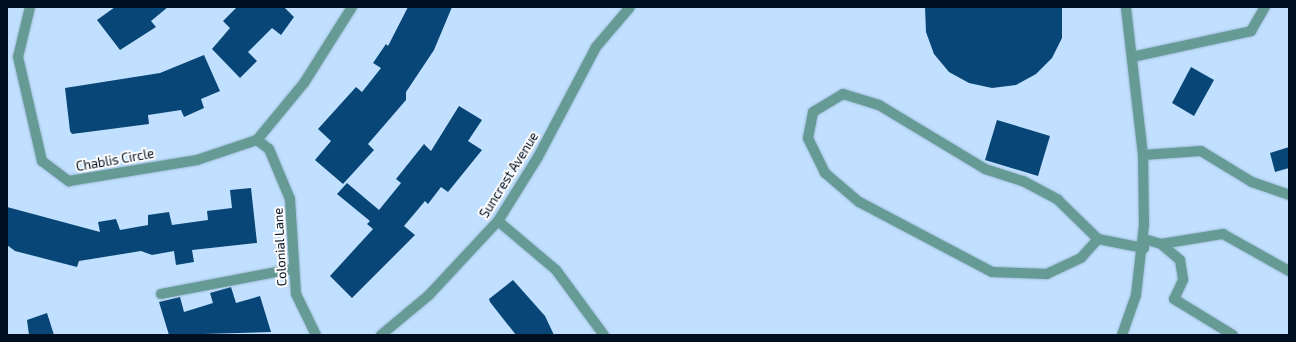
<!DOCTYPE html>
<html>
<head>
<meta charset="utf-8">
<style>
	body { margin:0 }
	#map { position:relative; width:1296px; height:342px; overflow:hidden; background:#c1e0ff; font-family:"Exo 2",sans-serif }
	div>[style] { position:absolute }
	[style*='--x'] { left:calc(var(--x)*1px); top:calc(var(--y)*1px); width:calc(var(--w)*1px); rotate:calc(var(--a)*1deg) }
	.building>* { inset:0; background:#074676 }
	.roads { filter:drop-shadow(0 0 1px #9ebbd7) drop-shadow(0 0 1px #9ebbd7) }
	.minor>* { height:10px; margin:-5px; padding:0 5px; transform-origin:5px; border-radius:5px; background:#669b95 }
	span { translate:-50% -50%; white-space:nowrap; text-align:center; line-height:1.15; -webkit-text-stroke:4px #fdfdfd; paint-order:stroke }
	.street-label { font-size:13px; color:#001022 }
	.frame { position:absolute; inset:0; border:8px solid #001022; pointer-events:none }
</style>
</head>
<body>
<div id="map">
	<div class="building">
		<i style="clip-path:polygon(115px 7px,168px 7px,151px 21px,156px 27px,120px 50px,97px 20px)"></i>
		<i style="clip-path:polygon(237px 7px,284px 7px,294px 17px,281px 35px,272px 28px,248px 52px,257px 61px,240px 78px,212px 49px,230px 28px,223px 21px)"></i>
		<i style="clip-path:polygon(408px 7px,452px 7px,434px 50px,406px 92px,406px 100px,368px 144px,374px 150px,343px 184px,315px 160px,331px 141px,318px 129px,356px 87px,362px 92px,381px 68px,373px 63px,386px 44px,388px 46px)"></i>
		<i style="clip-path:polygon(925px 7px,1062px 7px,1062px 38px,1052px 58px,1036px 74px,1016px 85px,992px 88px,969px 83px,949px 72px,934px 54px,926px 32px)"></i>
		<i style="clip-path:polygon(204px 55px,220px 91px,201px 99px,204px 108px,184px 117px,181px 110px,148px 115px,149px 124px,72px 134px,70px 131px,65px 88px,160px 73px)"></i>
		<i style="clip-path:polygon(1191px 67px,1214px 80px,1194px 116px,1172px 103px)"></i>
		<i style="clip-path:polygon(459px 106px,482px 120px,468px 141px,482px 150px,448px 192px,441px 187px,428px 204px,425px 201px,404px 226px,415px 235px,352px 298px,330px 276px,373px 229px,367px 224px,370px 221px,337px 194px,347px 183px,379px 210px,401px 183px,396px 179px,424px 144px,431px 151px)"></i>
		<i style="clip-path:polygon(997px 120px,1050px 136px,1038px 176px,985px 160px)"></i>
		<i style="clip-path:polygon(1289px 147px,1289px 168px,1275px 172px,1270px 153px)"></i>
		<i style="clip-path:polygon(251px 188px,257px 243px,192px 250px,194px 262px,176px 265px,174px 251px,152px 255px,141px 251px,79px 261px,77px 267px,15px 251px,7px 245px,7px 207px,100px 232px,98px 222px,116px 219px,120px 230px,148px 225px,148px 215px,169px 212px,172px 225px,208px 220px,207px 211px,232px 208px,230px 190px)"></i>
		<i style="clip-path:polygon(513px 280px,545px 316px,554px 335px,516px 335px,490px 302px,489px 299px)"></i>
		<i style="clip-path:polygon(231px 287px,236px 303px,260px 296px,271px 332px,169px 335px,159px 302px,180px 297px,184px 312px,213px 303px,210px 293px)"></i>
		<i style="clip-path:polygon(47px 313px,54px 335px,29px 335px,27px 320px)"></i>
	</div>
	<div class="roads">
		<div class="minor">
			<i style="--x:30;--y:7;--w:51;--a:103.5"></i>
			<i style="--x:18;--y:57;--w:107;--a:77"></i>
			<i style="--x:42;--y:161;--w:34;--a:37"></i>
			<i style="--x:69;--y:181;--w:130;--a:-9.3"></i>
			<i style="--x:197;--y:160;--w:63;--a:-18.4"></i>
			<i style="--x:1132;--y:57;--w:122;--a:-12.3"></i>
			<i style="--x:1251;--y:31;--w:28;--a:-60"></i>
			<i style="--x:257;--y:140;--w:15;--a:37"></i>
			<i style="--x:269;--y:149;--w:54;--a:67.2"></i>
			<i style="--x:290;--y:199;--w:95;--a:86.4"></i>
			<i style="--x:296;--y:294;--w:46;--a:64"></i>
			<i style="--x:257;--y:140;--w:74;--a:-50.5"></i>
			<i style="--x:304;--y:83;--w:90;--a:-57.7"></i>
			<i style="--x:1143;--y:155;--w:58;--a:-3.9"></i>
			<i style="--x:1201;--y:151;--w:60;--a:31.3"></i>
			<i style="--x:1252;--y:182;--w:39;--a:19"></i>
			<i style="--x:498;--y:221;--w:76;--a:40.2"></i>
			<i style="--x:556;--y:270;--w:81;--a:53.6"></i>
			<i style="--x:1098;--y:239;--w:25;--a:132"></i>
			<i style="--x:1081;--y:258;--w:38;--a:155"></i>
			<i style="--x:1047;--y:274;--w:55;--a:-177.9"></i>
			<i style="--x:992;--y:272;--w:150;--a:-152.2"></i>
			<i style="--x:859;--y:202;--w:45;--a:-139.5"></i>
			<i style="--x:825;--y:173;--w:39;--a:-116"></i>
			<i style="--x:808;--y:138;--w:26;--a:-79"></i>
			<i style="--x:813;--y:112;--w:35;--a:-31"></i>
			<i style="--x:843;--y:94;--w:38;--a:17"></i>
			<i style="--x:879;--y:105;--w:124;--a:31.1"></i>
			<i style="--x:985;--y:169;--w:40;--a:18"></i>
			<i style="--x:1023;--y:181;--w:40;--a:28"></i>
			<i style="--x:1058;--y:200;--w:56;--a:44.3"></i>
			<i style="--x:1098;--y:239;--w:47;--a:11.1"></i>
			<i style="--x:1144;--y:239;--w:18;--a:16"></i>
			<i style="--x:1161;--y:244;--w:63;--a:-9.2"></i>
			<i style="--x:1223;--y:234;--w:76;--a:29.3"></i>
			<i style="--x:1161;--y:244;--w:25;--a:40"></i>
			<i style="--x:1180;--y:260;--w:20;--a:81"></i>
			<i style="--x:1183;--y:280;--w:21;--a:115"></i>
			<i style="--x:1174;--y:299;--w:69;--a:31.4"></i>
			<i style="--x:161;--y:294;--w:133;--a:-10.8"></i>
			<i style="--x:381;--y:335;--w:62;--a:-39.8"></i>
			<i style="--x:429;--y:295;--w:101;--a:-47"></i>
			<i style="--x:498;--y:221;--w:75;--a:-58"></i>
			<i style="--x:538;--y:157;--w:124;--a:-62.2"></i>
			<i style="--x:596;--y:47;--w:52;--a:-49.6"></i>
			<i style="--x:1122;--y:335;--w:42;--a:-70.7"></i>
			<i style="--x:1136;--y:295;--w:70;--a:-83.5"></i>
			<i style="--x:1144;--y:225;--w:70;--a:-90.8"></i>
			<i style="--x:1143;--y:155;--w:149;--a:-96.6"></i>
		</div>
	</div>
	<div class="street-label">
		<span style="left:115px;top:160px;rotate:-10deg">Chablis Circle</span>
		<span style="left:509px;top:175px;rotate:-58deg">Suncrest Avenue</span>
		<span style="left:280px;top:247px;rotate:-93deg">Colonial Lane</span>
	</div>
	<div class="frame"></div>
</div>
</body>
</html>
